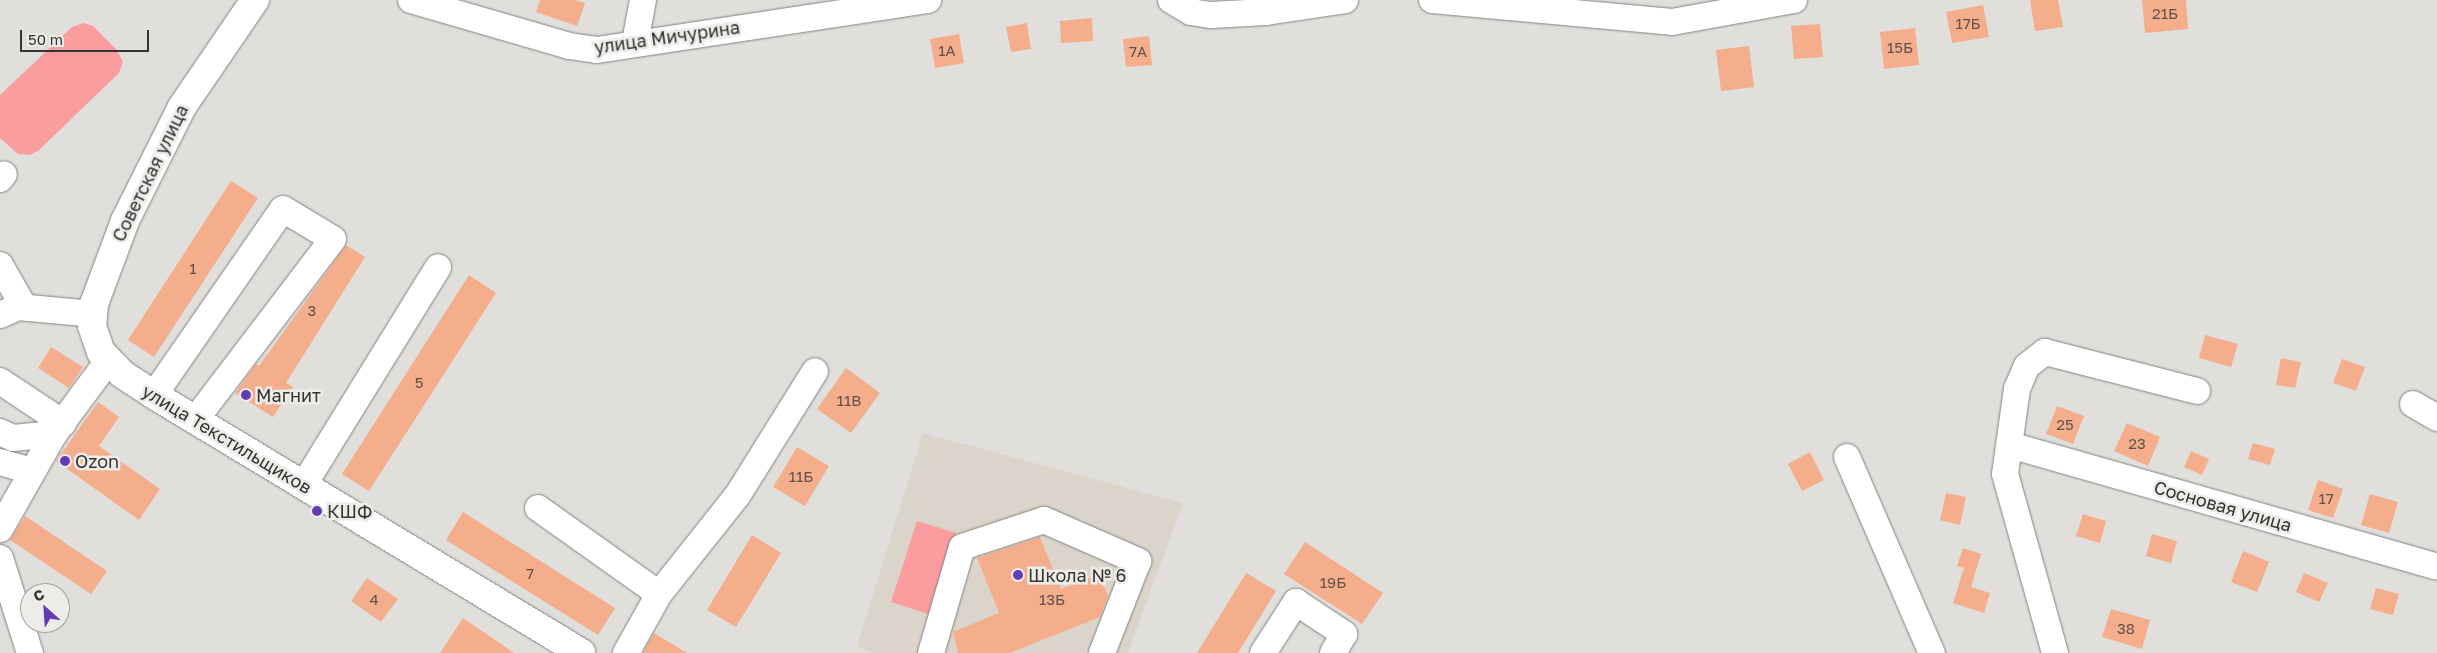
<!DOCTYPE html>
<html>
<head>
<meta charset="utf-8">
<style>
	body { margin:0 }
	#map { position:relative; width:2437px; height:653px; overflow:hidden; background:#e0dfdc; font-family:"Golos Text",sans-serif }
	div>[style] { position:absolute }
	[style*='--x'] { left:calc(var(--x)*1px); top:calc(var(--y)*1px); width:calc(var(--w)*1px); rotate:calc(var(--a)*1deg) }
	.built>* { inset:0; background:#dbd4cb }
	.green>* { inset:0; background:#fb9d9f }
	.building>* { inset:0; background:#f4ae8c }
	.roads { filter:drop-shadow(0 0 1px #848380) drop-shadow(0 0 1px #848380) }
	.minor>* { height:26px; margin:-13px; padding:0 13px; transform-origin:13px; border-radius:13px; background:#fff }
	.major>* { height:28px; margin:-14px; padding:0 14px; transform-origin:14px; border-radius:14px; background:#fff }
	.dots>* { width:14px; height:14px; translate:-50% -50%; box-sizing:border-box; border:2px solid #eeece9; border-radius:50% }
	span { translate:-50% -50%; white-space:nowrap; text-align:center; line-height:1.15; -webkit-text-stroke:5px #eeece9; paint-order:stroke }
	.number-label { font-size:15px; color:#645249 }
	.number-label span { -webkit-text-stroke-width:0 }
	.street-label { font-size:18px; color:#343433 }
	.poi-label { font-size:18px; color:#343433 }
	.left { translate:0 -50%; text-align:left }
	.north { position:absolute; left:20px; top:583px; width:50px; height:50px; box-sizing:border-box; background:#eeece9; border:1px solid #a4a2a0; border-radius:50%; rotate:334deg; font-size:14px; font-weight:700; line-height:20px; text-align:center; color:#343433 }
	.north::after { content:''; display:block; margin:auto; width:18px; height:22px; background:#633cb4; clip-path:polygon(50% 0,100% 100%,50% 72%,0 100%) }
	.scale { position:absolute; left:20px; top:30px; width:129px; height:22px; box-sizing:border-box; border:2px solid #343433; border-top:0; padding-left:6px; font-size:15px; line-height:18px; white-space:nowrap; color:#343433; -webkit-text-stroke:4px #eeece9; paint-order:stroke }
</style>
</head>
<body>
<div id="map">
	<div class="built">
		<i style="clip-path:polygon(923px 433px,1183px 503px,1128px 653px,872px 653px,857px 646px)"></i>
	</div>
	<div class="green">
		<i style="clip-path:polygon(83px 23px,93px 26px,117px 50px,123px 62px,119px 73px,38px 151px,29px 155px,18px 154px,0 138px,0 95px,72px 27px)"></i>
		<i style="clip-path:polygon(917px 521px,956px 533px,931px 615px,891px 602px)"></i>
	</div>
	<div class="building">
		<i style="clip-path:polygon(540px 0,575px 0,585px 3px,577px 26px,536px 12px)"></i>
		<i style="clip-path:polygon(2030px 0,2058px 0,2063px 27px,2035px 31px)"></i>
		<i style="clip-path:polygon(2142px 0,2186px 0,2188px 29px,2145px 33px)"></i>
		<i style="clip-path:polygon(1983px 5px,1989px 37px,1952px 43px,1946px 12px)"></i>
		<i style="clip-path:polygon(1092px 18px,1093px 41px,1061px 43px,1060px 21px)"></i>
		<i style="clip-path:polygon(1027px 23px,1031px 49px,1011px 52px,1006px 27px)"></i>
		<i style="clip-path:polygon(1820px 24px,1823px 57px,1794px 59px,1791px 26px)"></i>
		<i style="clip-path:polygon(1915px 28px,1919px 65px,1884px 69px,1880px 32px)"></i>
		<i style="clip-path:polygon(959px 34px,964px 63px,935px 68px,930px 39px)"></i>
		<i style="clip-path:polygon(1149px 36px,1152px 65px,1126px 67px,1123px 39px)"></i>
		<i style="clip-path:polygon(1749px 46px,1754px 87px,1721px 91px,1716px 50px)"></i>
		<i style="clip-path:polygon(231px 181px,258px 198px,154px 357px,128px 340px)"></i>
		<i style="clip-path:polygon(346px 245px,365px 257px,286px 383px,293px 387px,273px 417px,235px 393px,256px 364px,259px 366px)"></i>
		<i style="clip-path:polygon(469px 275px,496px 293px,369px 491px,342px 474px)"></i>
		<i style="clip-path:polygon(2205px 335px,2238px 344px,2231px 367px,2199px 358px)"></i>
		<i style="clip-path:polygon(51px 347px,83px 367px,69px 388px,38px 368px)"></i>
		<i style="clip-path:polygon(2281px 358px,2301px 362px,2295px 388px,2276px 385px)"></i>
		<i style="clip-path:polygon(2342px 359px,2365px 367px,2356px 391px,2333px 383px)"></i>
		<i style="clip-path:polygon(846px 368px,880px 393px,851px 433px,817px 409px)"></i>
		<i style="clip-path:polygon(98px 402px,119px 417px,99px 446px,160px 489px,139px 520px,56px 461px)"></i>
		<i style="clip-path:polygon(2057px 406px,2084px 416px,2073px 444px,2046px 434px)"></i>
		<i style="clip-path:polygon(2127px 423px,2160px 437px,2148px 466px,2114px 451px)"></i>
		<i style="clip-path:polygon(2253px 443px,2275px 449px,2270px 465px,2248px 459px)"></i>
		<i style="clip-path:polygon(797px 447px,829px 466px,805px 506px,773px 487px)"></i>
		<i style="clip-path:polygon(2191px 451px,2209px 459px,2202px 475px,2184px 467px)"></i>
		<i style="clip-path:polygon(1810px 452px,1824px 480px,1802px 491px,1788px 464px)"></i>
		<i style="clip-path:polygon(2318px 480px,2343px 489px,2333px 518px,2308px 510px)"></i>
		<i style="clip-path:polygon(1946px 493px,1966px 497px,1960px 525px,1940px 520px)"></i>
		<i style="clip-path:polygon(2370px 494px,2398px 502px,2389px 533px,2361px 525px)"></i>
		<i style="clip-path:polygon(463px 512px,615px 608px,598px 635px,446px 540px)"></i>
		<i style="clip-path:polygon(2083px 514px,2106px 521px,2100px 543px,2076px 536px)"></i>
		<i style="clip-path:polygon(25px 516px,107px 571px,91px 594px,10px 540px)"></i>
		<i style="clip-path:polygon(2152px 534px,2177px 541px,2171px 563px,2146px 556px)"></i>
		<i style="clip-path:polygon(752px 535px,781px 553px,736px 627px,707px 610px)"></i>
		<i style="clip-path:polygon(1040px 537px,1061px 589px,1099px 574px,1108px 596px,1100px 617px,1010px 653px,958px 653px,953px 632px,999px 613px,977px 558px)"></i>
		<i style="clip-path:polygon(1305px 542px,1383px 593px,1362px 624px,1284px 574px)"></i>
		<i style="clip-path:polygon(1963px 548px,1981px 554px,1971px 587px,1990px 593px,1984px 613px,1953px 603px,1964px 568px,1957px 566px)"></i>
		<i style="clip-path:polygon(2243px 551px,2269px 562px,2257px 592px,2231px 582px)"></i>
		<i style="clip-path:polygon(1246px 573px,1276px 591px,1238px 653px,1197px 653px)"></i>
		<i style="clip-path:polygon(2304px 573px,2328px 583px,2319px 602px,2296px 592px)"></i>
		<i style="clip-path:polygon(367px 578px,398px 599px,381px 622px,351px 601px)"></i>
		<i style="clip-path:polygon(2376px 588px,2399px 594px,2393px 615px,2370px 609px)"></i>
		<i style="clip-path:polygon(2111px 609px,2150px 620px,2142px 649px,2102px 637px)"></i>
		<i style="clip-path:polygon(463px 618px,514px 653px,440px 653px)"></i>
		<i style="clip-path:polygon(654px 633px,687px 653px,643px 653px)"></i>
	</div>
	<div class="roads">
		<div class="minor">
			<i style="--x:411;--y:0;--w:165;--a:16.2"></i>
			<i style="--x:569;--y:46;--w:28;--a:8"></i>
			<i style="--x:597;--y:50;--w:335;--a:-8.6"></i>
			<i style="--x:1171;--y:0;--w:23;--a:31"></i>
			<i style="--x:1191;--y:12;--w:20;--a:9"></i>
			<i style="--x:1211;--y:15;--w:55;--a:-3.1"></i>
			<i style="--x:1266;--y:12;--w:80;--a:-8.6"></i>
			<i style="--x:1432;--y:0;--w:241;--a:5.2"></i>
			<i style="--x:1672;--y:22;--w:124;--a:-10.2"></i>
			<i style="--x:635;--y:42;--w:43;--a:-79.2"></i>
			<i style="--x:0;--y:179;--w:6;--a:-51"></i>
			<i style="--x:0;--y:265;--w:48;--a:60.3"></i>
			<i style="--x:0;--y:315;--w:20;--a:-24"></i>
			<i style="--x:18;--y:307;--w:75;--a:5.3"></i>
			<i style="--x:0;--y:381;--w:76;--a:33.7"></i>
			<i style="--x:154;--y:395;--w:226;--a:-55.3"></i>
			<i style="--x:283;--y:209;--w:58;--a:31"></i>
			<i style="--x:333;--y:239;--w:228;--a:127.3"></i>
			<i style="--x:2413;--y:404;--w:28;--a:30"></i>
			<i style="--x:0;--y:432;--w:14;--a:25"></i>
			<i style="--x:13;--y:438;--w:41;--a:-5.6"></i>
			<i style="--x:54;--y:434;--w:91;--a:-53.5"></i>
			<i style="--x:2010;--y:445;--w:444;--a:15.9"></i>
			<i style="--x:1847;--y:457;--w:214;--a:66.6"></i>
			<i style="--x:0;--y:462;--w:33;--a:16"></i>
			<i style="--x:303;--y:486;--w:257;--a:-58.3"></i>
			<i style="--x:538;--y:508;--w:148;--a:35.4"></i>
			<i style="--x:659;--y:594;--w:68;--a:119.2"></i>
			<i style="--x:0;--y:529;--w:109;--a:-60.4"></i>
			<i style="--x:0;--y:558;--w:100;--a:72.5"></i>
			<i style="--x:659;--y:594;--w:125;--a:-51.5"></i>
			<i style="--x:737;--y:496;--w:147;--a:-58"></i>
			<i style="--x:931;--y:653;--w:110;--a:-73.7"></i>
			<i style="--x:962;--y:547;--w:86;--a:-18.2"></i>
			<i style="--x:1044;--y:520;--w:103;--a:23.6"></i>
			<i style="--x:1138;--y:561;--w:99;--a:111.4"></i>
			<i style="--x:1263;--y:653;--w:61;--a:-57.1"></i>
			<i style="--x:1296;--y:602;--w:58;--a:33.7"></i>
			<i style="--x:1344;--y:634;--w:22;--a:120"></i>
			<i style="--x:2055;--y:653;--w:186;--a:-105.6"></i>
			<i style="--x:2005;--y:474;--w:86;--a:-82"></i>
			<i style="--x:2017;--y:389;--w:25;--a:-67"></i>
			<i style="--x:2027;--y:366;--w:23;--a:-38"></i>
			<i style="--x:2045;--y:352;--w:157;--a:14.4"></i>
		</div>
		<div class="major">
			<i style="--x:255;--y:0;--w:130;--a:124.3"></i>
			<i style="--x:182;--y:107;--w:127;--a:116.6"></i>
			<i style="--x:125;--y:221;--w:89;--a:110.5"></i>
			<i style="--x:94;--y:304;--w:22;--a:95"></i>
			<i style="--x:92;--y:326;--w:28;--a:71"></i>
			<i style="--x:101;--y:352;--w:30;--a:46"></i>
			<i style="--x:122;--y:374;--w:38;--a:33"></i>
			<i style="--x:154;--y:395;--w:499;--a:31.1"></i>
		</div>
	</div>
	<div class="dots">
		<i style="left:246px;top:395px;background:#633cb4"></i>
		<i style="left:65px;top:461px;background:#633cb4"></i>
		<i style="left:317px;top:511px;background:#633cb4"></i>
		<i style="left:1018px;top:575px;background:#633cb4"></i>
	</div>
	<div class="number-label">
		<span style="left:2165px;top:14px">21Б</span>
		<span style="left:1968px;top:24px">17Б</span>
		<span style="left:1900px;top:48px">15Б</span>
		<span style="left:947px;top:51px">1А</span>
		<span style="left:1138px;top:52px">7А</span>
		<span style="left:193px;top:269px">1</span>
		<span style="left:312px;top:311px">3</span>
		<span style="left:419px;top:383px">5</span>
		<span style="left:849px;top:401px">11В</span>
		<span style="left:2065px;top:425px">25</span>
		<span style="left:2137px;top:444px">23</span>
		<span style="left:801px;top:477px">11Б</span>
		<span style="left:2326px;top:499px">17</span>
		<span style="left:530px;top:574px">7</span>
		<span style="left:1333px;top:583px">19Б</span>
		<span style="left:374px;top:600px">4</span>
		<span style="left:1052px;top:600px">13Б</span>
		<span style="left:2126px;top:629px">38</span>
	</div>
	<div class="street-label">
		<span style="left:667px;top:37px;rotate:-8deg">улица Мичурина</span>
		<span style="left:150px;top:173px;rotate:-64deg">Советская улица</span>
		<span style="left:227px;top:439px;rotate:31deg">улица Текстильщиков</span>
		<span style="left:2223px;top:506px;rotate:16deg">Сосновая улица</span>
	</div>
	<div class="poi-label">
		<span class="left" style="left:256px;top:395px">Магнит</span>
		<span class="left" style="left:75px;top:461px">Ozon</span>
		<span class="left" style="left:327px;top:511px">КШФ</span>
		<span class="left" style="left:1028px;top:575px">Школа № 6</span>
	</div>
	<div class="north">С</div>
	<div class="scale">50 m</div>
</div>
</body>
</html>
